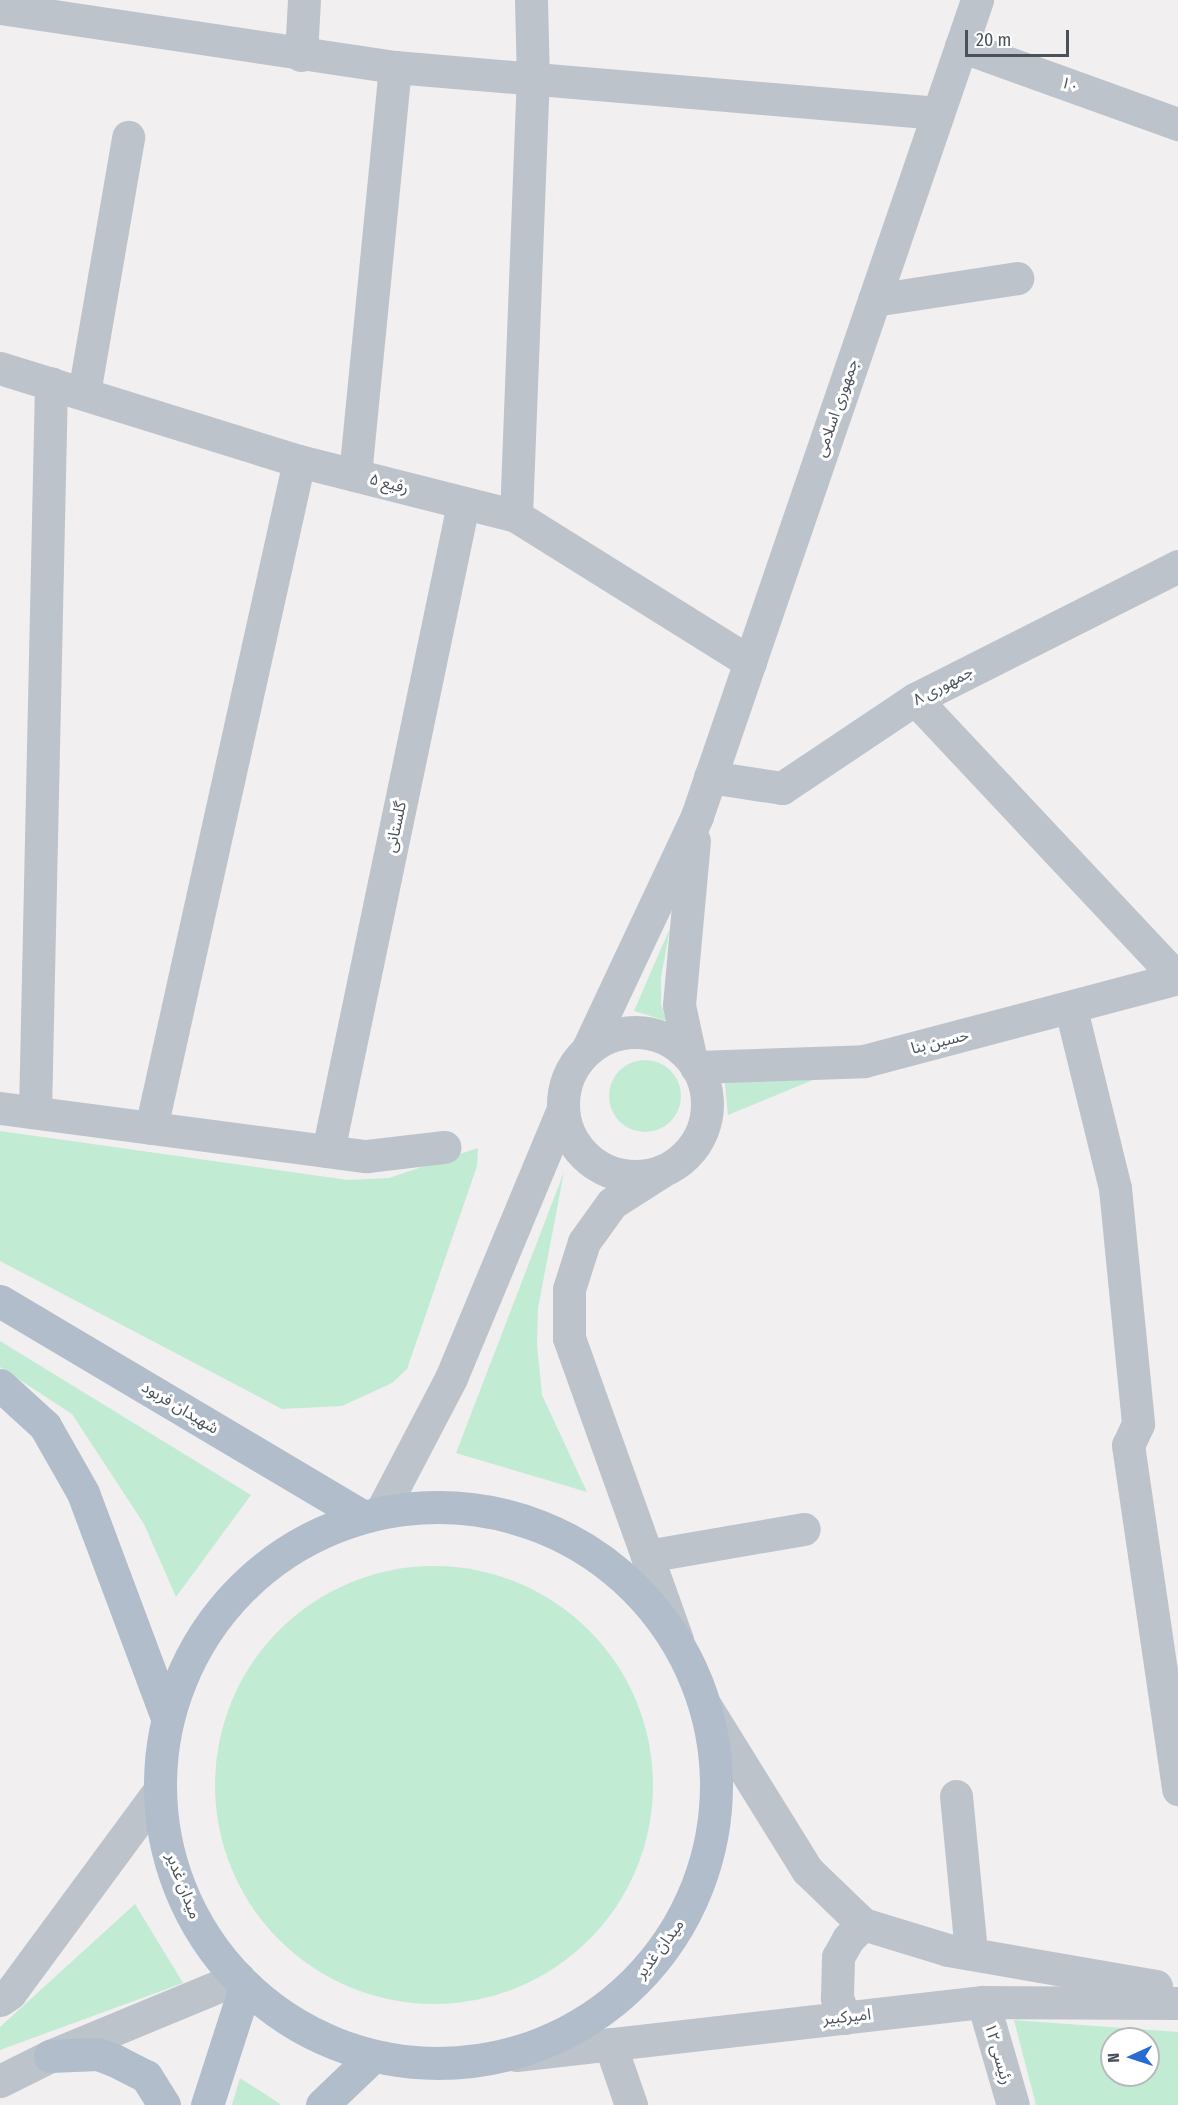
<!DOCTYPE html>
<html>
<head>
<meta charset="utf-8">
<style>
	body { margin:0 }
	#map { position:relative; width:1178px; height:2105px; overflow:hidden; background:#f1efef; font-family:"Fira Sans Condensed","Noto Sans Arabic",sans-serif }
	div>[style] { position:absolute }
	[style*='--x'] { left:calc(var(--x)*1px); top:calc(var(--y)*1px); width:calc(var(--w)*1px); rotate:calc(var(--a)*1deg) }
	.green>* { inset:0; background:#c2ebd3 }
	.round { border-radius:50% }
	.minor>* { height:33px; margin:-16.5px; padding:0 16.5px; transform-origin:16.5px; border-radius:16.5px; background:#bcc3cb }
	.minor>.ring { margin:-16.5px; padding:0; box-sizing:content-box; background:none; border:33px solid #bcc3cb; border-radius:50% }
	.major>* { height:33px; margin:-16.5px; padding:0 16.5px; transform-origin:16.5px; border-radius:16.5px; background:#b1bdcb }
	.major>.ring { margin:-16.5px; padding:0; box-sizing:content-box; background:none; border:33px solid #b1bdcb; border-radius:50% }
	span { translate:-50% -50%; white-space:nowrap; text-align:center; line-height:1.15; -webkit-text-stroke:6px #fff; paint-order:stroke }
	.street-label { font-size:16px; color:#49525b }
	.north { position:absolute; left:1100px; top:2027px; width:60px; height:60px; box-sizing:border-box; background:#fff; border:2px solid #b6babd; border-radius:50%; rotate:267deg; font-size:16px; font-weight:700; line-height:24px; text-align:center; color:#49525b }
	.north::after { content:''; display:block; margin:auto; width:21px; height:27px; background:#296cd1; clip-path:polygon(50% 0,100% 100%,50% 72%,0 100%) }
	.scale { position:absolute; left:965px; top:30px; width:104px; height:27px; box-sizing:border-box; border:3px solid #49525b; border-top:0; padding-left:8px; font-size:18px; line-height:21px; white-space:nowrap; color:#49525b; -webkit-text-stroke:4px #fff; paint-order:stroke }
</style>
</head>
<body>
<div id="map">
	<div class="green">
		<i style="clip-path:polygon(670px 928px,661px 978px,661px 1004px,667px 1021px,634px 1011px)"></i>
		<i class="round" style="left:609px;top:1060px;width:72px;height:72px"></i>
		<i style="clip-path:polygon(724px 1075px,820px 1077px,728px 1115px)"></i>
		<i style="clip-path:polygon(0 1131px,348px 1180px,389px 1178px,478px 1148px,477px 1166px,407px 1369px,392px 1383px,342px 1406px,282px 1409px,0 1261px)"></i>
		<i style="clip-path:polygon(564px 1172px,538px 1308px,537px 1345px,542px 1395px,587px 1492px,456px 1453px)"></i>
		<i style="clip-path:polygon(0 1341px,251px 1495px,176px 1597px,144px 1524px,72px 1414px,0 1367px)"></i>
		<i class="round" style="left:215px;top:1566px;width:438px;height:438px"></i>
		<i style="clip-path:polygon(135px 1904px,183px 1983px,0 2050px,0 2027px)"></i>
		<i style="clip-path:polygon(evenodd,1014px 2020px,1178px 2032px,1178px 2105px,1036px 2105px,1014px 2020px,1112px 2039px,1148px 2039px,1148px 2075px,1112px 2075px,1112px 2039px)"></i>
		<i style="clip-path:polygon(240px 2078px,280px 2104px,280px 2105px,232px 2105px)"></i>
	</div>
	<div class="minor">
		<i style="--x:0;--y:8;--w:399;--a:8.5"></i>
		<i style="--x:395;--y:67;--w:545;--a:4.84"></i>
		<i style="--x:961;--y:46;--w:231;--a:19.8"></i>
		<i style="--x:301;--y:55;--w:55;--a:-86.9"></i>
		<i style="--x:874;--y:300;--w:145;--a:-8.7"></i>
		<i style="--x:0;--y:368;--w:313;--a:17.3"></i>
		<i style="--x:299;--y:461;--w:224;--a:14.2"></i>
		<i style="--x:516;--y:516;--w:276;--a:32"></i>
		<i style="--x:84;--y:393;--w:260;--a:-80.2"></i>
		<i style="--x:355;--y:475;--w:410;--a:-84.4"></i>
		<i style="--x:516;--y:516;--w:434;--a:-87.8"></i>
		<i style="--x:533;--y:82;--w:82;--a:-91.4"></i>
		<i style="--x:915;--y:699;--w:383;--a:46.8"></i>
		<i style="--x:710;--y:777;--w:73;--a:8.7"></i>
		<i style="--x:782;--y:788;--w:160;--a:-33.8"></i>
		<i style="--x:915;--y:699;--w:295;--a:-26.8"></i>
		<i style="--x:1071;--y:1009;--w:184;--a:76.2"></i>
		<i style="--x:1115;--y:1188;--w:237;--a:84.4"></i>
		<i style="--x:1138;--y:1424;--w:23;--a:115"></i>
		<i style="--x:1128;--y:1445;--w:348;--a:81.7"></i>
		<i class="ring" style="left:563px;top:1032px;width:111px;height:111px"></i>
		<i style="--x:588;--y:1048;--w:256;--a:-64.8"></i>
		<i style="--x:697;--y:816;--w:863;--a:-71.06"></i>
		<i style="--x:690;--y:1056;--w:52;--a:-102.2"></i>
		<i style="--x:679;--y:1005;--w:165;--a:-84.8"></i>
		<i style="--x:696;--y:1067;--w:168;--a:-2"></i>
		<i style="--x:864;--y:1061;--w:325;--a:-14.8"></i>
		<i style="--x:0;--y:1108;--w:370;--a:7.5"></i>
		<i style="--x:367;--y:1156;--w:78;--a:-6.7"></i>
		<i style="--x:35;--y:1112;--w:729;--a:-88.74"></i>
		<i style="--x:151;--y:1128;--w:683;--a:-77.49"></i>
		<i style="--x:328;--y:1151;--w:661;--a:-78.21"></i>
		<i style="--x:662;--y:1171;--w:59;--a:147.4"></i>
		<i style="--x:612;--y:1203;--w:48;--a:125.7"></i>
		<i style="--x:584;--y:1242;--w:49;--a:107.7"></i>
		<i style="--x:569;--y:1289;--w:49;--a:90"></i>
		<i style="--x:569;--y:1338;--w:321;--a:70.3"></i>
		<i style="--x:381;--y:1512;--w:151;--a:-62.4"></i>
		<i style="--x:451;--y:1378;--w:291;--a:-67.4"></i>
		<i style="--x:647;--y:1556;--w:159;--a:-9.8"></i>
		<i style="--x:706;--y:1707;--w:192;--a:58.2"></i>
		<i style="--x:807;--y:1870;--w:78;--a:44"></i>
		<i style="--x:863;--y:1924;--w:89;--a:17"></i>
		<i style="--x:948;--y:1950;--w:211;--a:9.8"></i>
		<i style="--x:956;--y:1796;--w:158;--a:84.5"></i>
		<i style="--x:0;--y:2000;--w:12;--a:-35"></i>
		<i style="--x:10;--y:1993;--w:251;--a:-53.6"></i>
		<i style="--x:983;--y:2002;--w:107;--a:73.8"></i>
		<i style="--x:845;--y:2018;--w:22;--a:-112"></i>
		<i style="--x:837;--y:1998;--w:41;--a:-88.6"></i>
		<i style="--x:838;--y:1957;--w:21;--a:-61"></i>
		<i style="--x:848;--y:1939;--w:21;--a:-45"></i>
		<i style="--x:610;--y:2044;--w:65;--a:71"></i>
		<i style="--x:516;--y:2055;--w:470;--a:-6.5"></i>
		<i style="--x:983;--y:2002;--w:195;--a:0.3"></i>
		<i style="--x:0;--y:2081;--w:56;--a:-26.6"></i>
		<i style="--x:50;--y:2056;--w:204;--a:-22.5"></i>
	</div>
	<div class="major">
		<i style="--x:0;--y:1301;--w:420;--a:30.7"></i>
		<i style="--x:0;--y:1385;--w:61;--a:42.3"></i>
		<i style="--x:45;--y:1426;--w:77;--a:60.4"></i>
		<i style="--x:83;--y:1493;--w:240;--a:69.5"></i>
		<i class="ring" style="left:160px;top:1507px;width:523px;height:523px"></i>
		<i style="--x:50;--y:2056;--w:48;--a:-2.4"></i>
		<i style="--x:98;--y:2054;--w:17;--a:21"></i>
		<i style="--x:114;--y:2060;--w:36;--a:27"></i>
		<i style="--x:146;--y:2076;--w:34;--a:58"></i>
		<i style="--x:207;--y:2105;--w:124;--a:-72.1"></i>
		<i style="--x:322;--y:2105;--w:69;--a:-43.8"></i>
	</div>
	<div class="street-label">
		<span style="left:1070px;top:85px;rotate:20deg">۱۰</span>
		<span style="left:837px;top:408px;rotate:-71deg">جمهوری اسلامی</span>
		<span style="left:389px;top:484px;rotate:15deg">رفیع ۵</span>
		<span style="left:943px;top:686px;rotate:-28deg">جمهوری ۸</span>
		<span style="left:396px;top:827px;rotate:-78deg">گلستانی</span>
		<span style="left:940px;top:1042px;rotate:-14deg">حسین بنا</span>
		<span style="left:180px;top:1408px;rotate:31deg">شهيدان فربود</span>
		<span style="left:183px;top:1886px;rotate:69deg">میدان غدیر</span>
		<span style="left:660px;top:1949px;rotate:-53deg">میدان غدیر</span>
		<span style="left:847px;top:2017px;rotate:-6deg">امیرکبیر</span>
		<span style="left:998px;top:2054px;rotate:74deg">رئیسی ۱۲</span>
	</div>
	<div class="north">N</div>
	<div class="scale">20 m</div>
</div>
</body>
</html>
